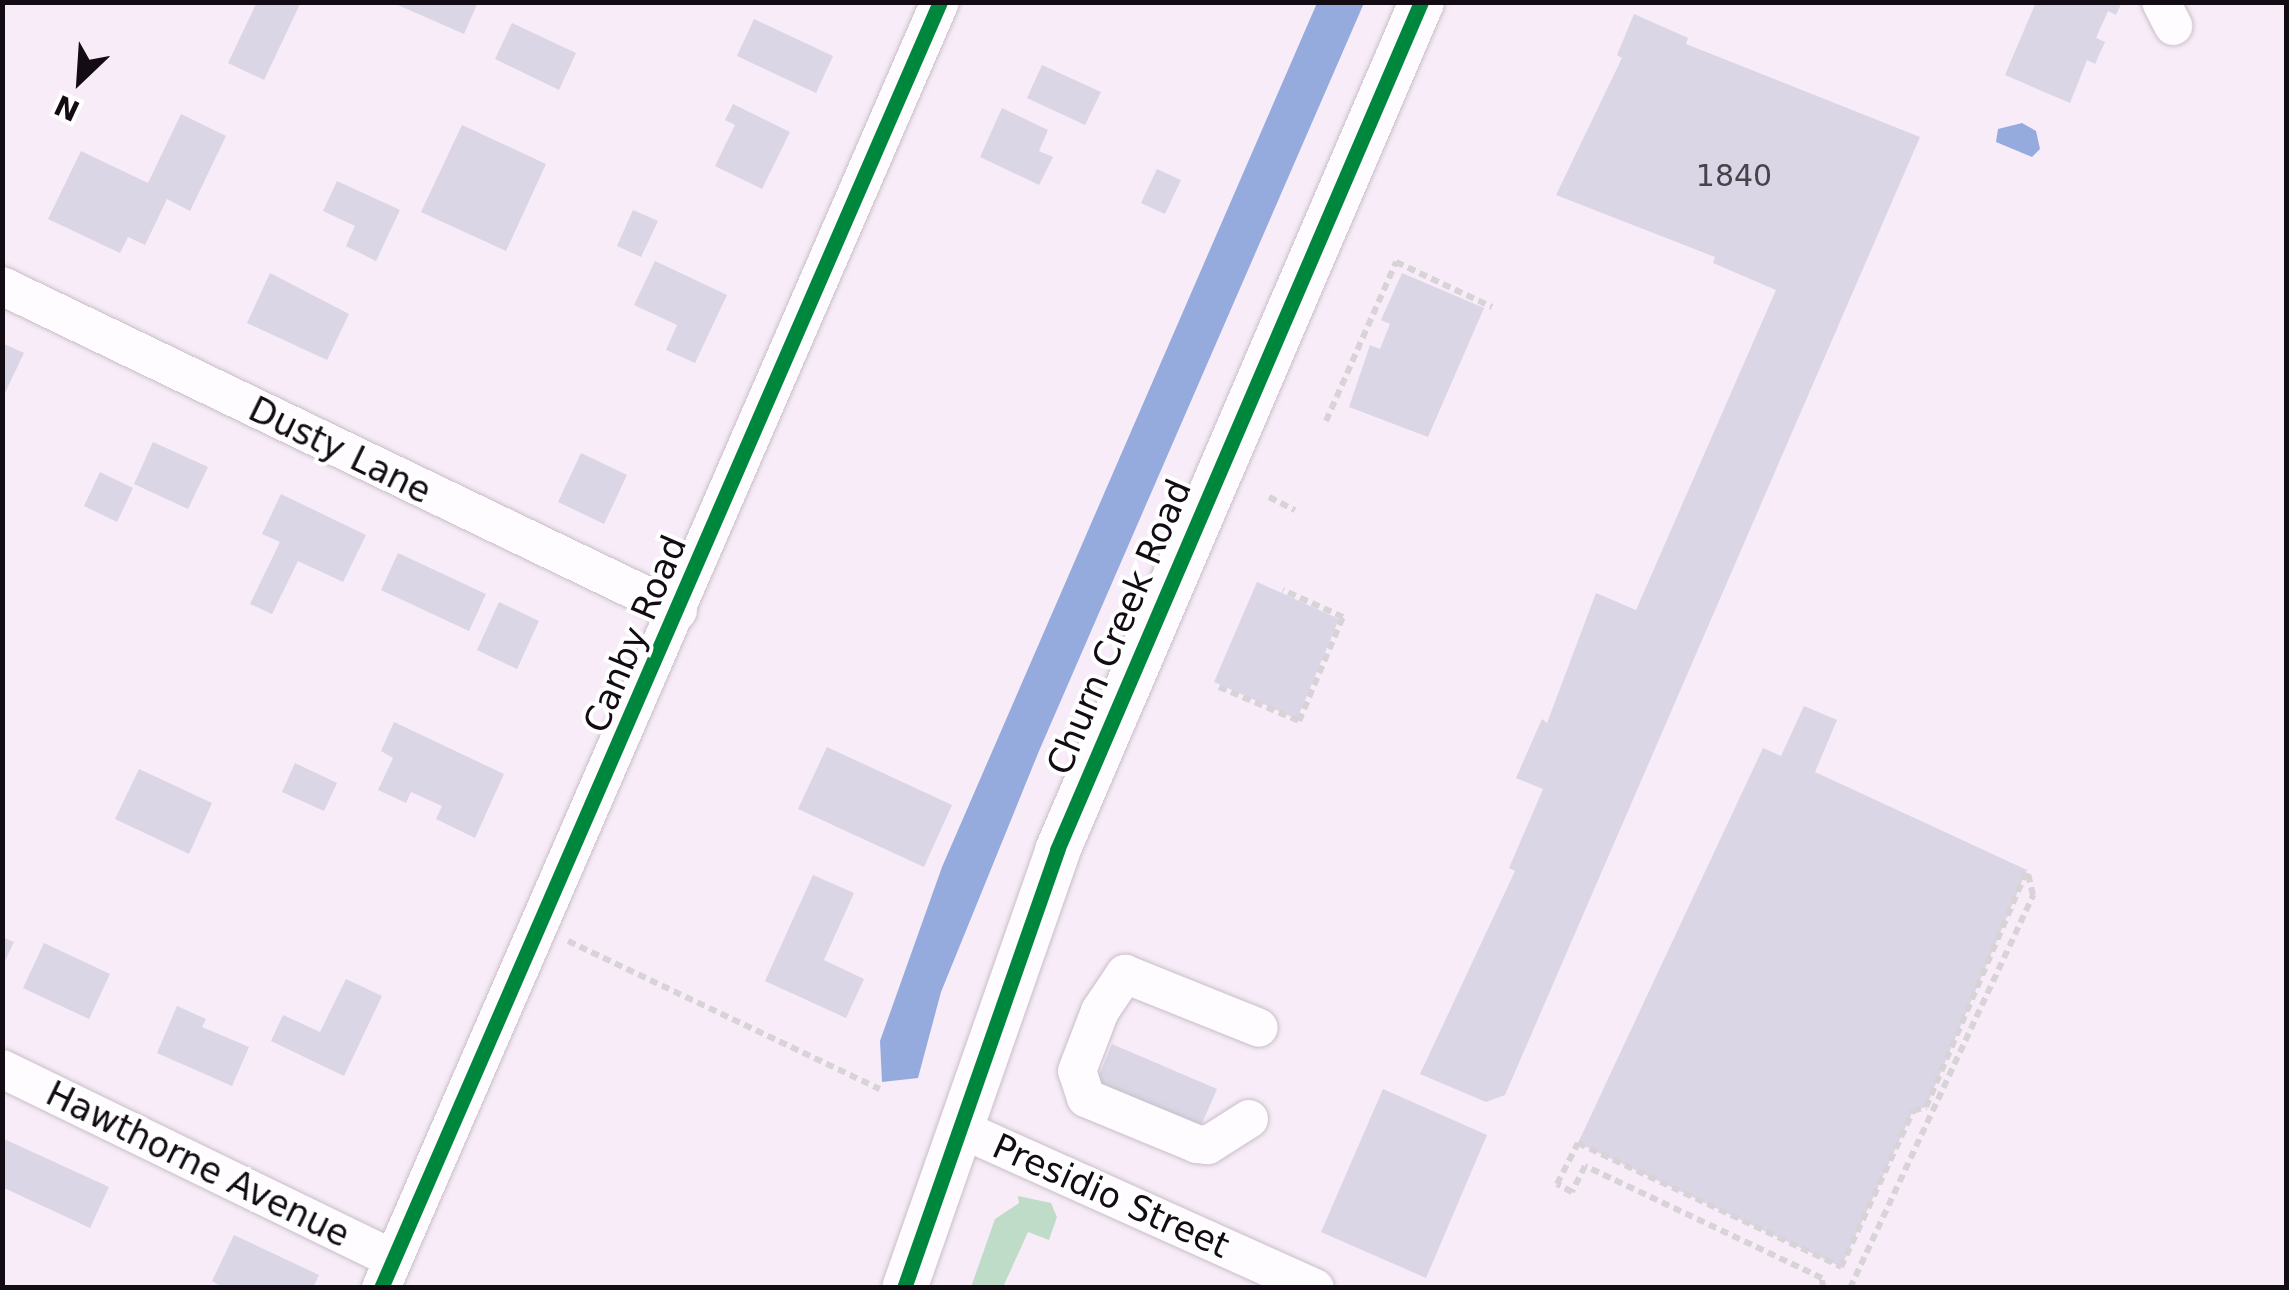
<!DOCTYPE html>
<html>
<head>
<meta charset="utf-8">
<style>
	body { margin:0 }
	#map { position:relative; width:2289px; height:1290px; overflow:hidden; background:#f7ecf7; font-family:"DejaVu Sans",sans-serif }
	div>[style] { position:absolute }
	[style*='--x'] { left:calc(var(--x)*1px); top:calc(var(--y)*1px); width:calc(var(--w)*1px); rotate:calc(var(--a)*1deg) }
	.green>* { inset:0; background:#bfdcc8 }
	.water>* { inset:0; background:#95abde }
	.building>* { inset:0; background:#dad6e5 }
	.path>* { height:6px; margin-top:-3px; transform-origin:0; background:repeating-linear-gradient(90deg,#d7d3d7 0 8px,transparent 0 13px) }
	.roads { filter:drop-shadow(0 0 2px #c8bec8) drop-shadow(0 0 2px #c8bec8) }
	.minor>* { height:38px; margin:-19px; padding:0 19px; transform-origin:19px; border-radius:19px; background:#fefcfe }
	.major>* { height:45px; margin:-22.5px; padding:0 22.5px; transform-origin:22.5px; border-radius:22.5px; background:#fefcfe }
	.cycleway>* { height:15px; margin:-7.5px; padding:0 7.5px; transform-origin:7.5px; border-radius:7.5px; background:#00873e }
	span { translate:-50% -50%; white-space:nowrap; text-align:center; line-height:1.15; -webkit-text-stroke:8px #fff; paint-order:stroke }
	.number-label { font-size:30px; color:#49424c }
	.number-label span { -webkit-text-stroke-width:0 }
	.street-label { font-size:35px; color:#140c15 }
	.frame { position:absolute; inset:0; border:5px solid #140c15; pointer-events:none }
	.north { position:absolute; left:30px; top:30px; width:100px; height:100px; -webkit-text-stroke:8px #fff; paint-order:stroke; rotate:205deg; font-size:28px; font-weight:700; line-height:40px; text-align:center; color:#140c15 }
	.north::after { content:''; display:block; margin:auto; width:35px; height:45px; background:#140c15; clip-path:polygon(50% 0,100% 100%,50% 72%,0 100%) }
</style>
</head>
<body>
<div id="map">
	<div class="green">
		<i style="clip-path:polygon(1018px 1196px,1051px 1203px,1057px 1217px,1049px 1240px,1028px 1232px,1003px 1287px,971px 1287px,995px 1219px,1019px 1203px)"></i>
	</div>
	<div class="water">
		<i style="clip-path:polygon(1317px 3px,1364px 3px,1039px 751px,941px 992px,918px 1078px,882px 1082px,880px 1041px,942px 867px)"></i>
		<i style="clip-path:polygon(2022px 123px,2036px 131px,2040px 149px,2032px 157px,1996px 142px,1998px 129px)"></i>
	</div>
	<div class="building">
		<i style="clip-path:polygon(257px 2px,300px 4px,264px 80px,228px 63px)"></i>
		<i style="clip-path:polygon(391px 2px,478px 2px,464px 34px)"></i>
		<i style="clip-path:polygon(2036px 2px,2122px 2px,2116px 15px,2108px 11px,2096px 38px,2105px 42px,2095px 64px,2087px 60px,2070px 103px,2005px 75px)"></i>
		<i style="clip-path:polygon(1634px 14px,1688px 38px,1686px 44px,1920px 137px,1505px 1095px,1486px 1102px,1420px 1074px,1515px 871px,1509px 868px,1543px 789px,1516px 778px,1542px 719px,1547px 723px,1596px 593px,1636px 610px,1776px 290px,1713px 263px,1715px 257px,1556px 195px,1622px 58px,1617px 55px)"></i>
		<i style="clip-path:polygon(754px 19px,833px 56px,816px 93px,737px 56px)"></i>
		<i style="clip-path:polygon(512px 23px,576px 53px,559px 90px,495px 59px)"></i>
		<i style="clip-path:polygon(1042px 65px,1101px 92px,1085px 125px,1027px 98px)"></i>
		<i style="clip-path:polygon(733px 104px,790px 132px,762px 189px,715px 166px,735px 125px,725px 120px)"></i>
		<i style="clip-path:polygon(1002px 108px,1048px 130px,1039px 151px,1053px 157px,1039px 185px,980px 157px)"></i>
		<i style="clip-path:polygon(181px 114px,226px 136px,190px 211px,167px 199px,145px 245px,128px 237px,120px 253px,48px 219px,81px 151px,148px 183px)"></i>
		<i style="clip-path:polygon(462px 125px,546px 164px,506px 251px,421px 212px)"></i>
		<i style="clip-path:polygon(1157px 169px,1181px 180px,1165px 214px,1141px 203px)"></i>
		<i style="clip-path:polygon(337px 181px,400px 210px,376px 261px,346px 246px,355px 226px,323px 211px)"></i>
		<i style="clip-path:polygon(633px 210px,658px 221px,641px 257px,617px 246px)"></i>
		<i style="clip-path:polygon(655px 261px,727px 295px,695px 363px,666px 350px,677px 325px,634px 305px)"></i>
		<i style="clip-path:polygon(270px 273px,349px 314px,327px 360px,247px 323px)"></i>
		<i style="clip-path:polygon(1402px 273px,1484px 308px,1428px 437px,1349px 407px,1370px 345px,1380px 349px,1390px 324px,1381px 320px)"></i>
		<i style="clip-path:polygon(2px 343px,24px 353px,2px 399px)"></i>
		<i style="clip-path:polygon(153px 442px,208px 467px,188px 509px,134px 484px)"></i>
		<i style="clip-path:polygon(581px 453px,627px 475px,604px 524px,558px 502px)"></i>
		<i style="clip-path:polygon(100px 472px,133px 488px,117px 522px,84px 506px)"></i>
		<i style="clip-path:polygon(281px 494px,366px 535px,343px 582px,298px 561px,272px 614px,250px 604px,280px 542px,262px 534px)"></i>
		<i style="clip-path:polygon(398px 553px,486px 594px,469px 631px,381px 590px)"></i>
		<i style="clip-path:polygon(1257px 582px,1339px 619px,1297px 719px,1214px 682px)"></i>
		<i style="clip-path:polygon(499px 602px,539px 621px,517px 669px,477px 650px)"></i>
		<i style="clip-path:polygon(1804px 706px,1837px 720px,1815px 772px,2027px 870px,1926px 1107px,1913px 1111px,1841px 1267px,1578px 1143px,1763px 748px,1781px 756px)"></i>
		<i style="clip-path:polygon(394px 722px,504px 774px,475px 838px,436px 819px,442px 806px,411px 792px,406px 803px,378px 790px,393px 758px,381px 751px)"></i>
		<i style="clip-path:polygon(827px 747px,952px 805px,924px 867px,798px 809px)"></i>
		<i style="clip-path:polygon(295px 763px,337px 783px,324px 811px,282px 792px)"></i>
		<i style="clip-path:polygon(139px 769px,212px 803px,189px 854px,115px 819px)"></i>
		<i style="clip-path:polygon(813px 875px,854px 893px,824px 960px,864px 979px,846px 1018px,765px 981px)"></i>
		<i style="clip-path:polygon(2px 937px,14px 942px,2px 967px)"></i>
		<i style="clip-path:polygon(44px 943px,110px 974px,89px 1019px,23px 988px)"></i>
		<i style="clip-path:polygon(346px 979px,382px 996px,344px 1076px,271px 1041px,283px 1015px,320px 1032px)"></i>
		<i style="clip-path:polygon(177px 1006px,206px 1019px,202px 1027px,249px 1047px,232px 1086px,157px 1053px)"></i>
		<i style="clip-path:polygon(1112px 1044px,1217px 1089px,1197px 1135px,1093px 1090px)"></i>
		<i style="clip-path:polygon(1383px 1089px,1487px 1135px,1426px 1278px,1321px 1232px)"></i>
		<i style="clip-path:polygon(2px 1138px,109px 1187px,90px 1228px,2px 1187px)"></i>
		<i style="clip-path:polygon(234px 1235px,319px 1275px,313px 1288px,225px 1288px,212px 1281px)"></i>
	</div>
	<div class="path">
		<i style="--x:1326;--y:421;--w:174;--a:-66.2"></i>
		<i style="--x:1396;--y:262;--w:106;--a:25.1"></i>
		<i style="--x:1269;--y:497;--w:29;--a:27"></i>
		<i style="--x:1219;--y:687;--w:87;--a:23"></i>
		<i style="--x:1299;--y:721;--w:113;--a:-67.1"></i>
		<i style="--x:1343;--y:617;--w:66;--a:-155.8"></i>
		<i style="--x:568;--y:941;--w:345;--a:25.4"></i>
		<i style="--x:1823;--y:1288;--w:10;--a:-96"></i>
		<i style="--x:1822;--y:1278;--w:262;--a:-154.7"></i>
		<i style="--x:1585;--y:1166;--w:29;--a:117"></i>
		<i style="--x:1572;--y:1192;--w:17;--a:-152"></i>
		<i style="--x:1557;--y:1184;--w:46;--a:-62.9"></i>
		<i style="--x:1578;--y:1143;--w:291;--a:25.2"></i>
		<i style="--x:1841;--y:1267;--w:172;--a:-65.2"></i>
		<i style="--x:1913;--y:1111;--w:14;--a:-17"></i>
		<i style="--x:1926;--y:1107;--w:258;--a:-66.9"></i>
		<i style="--x:1850;--y:1288;--w:434;--a:-65"></i>
		<i style="--x:2033;--y:895;--w:26;--a:-103"></i>
	</div>
	<div class="roads">
		<div class="minor">
			<i style="--x:2161;--y:2;--w:27;--a:63"></i>
			<i style="--x:2;--y:286;--w:750;--a:25.68"></i>
			<i style="--x:2;--y:1069;--w:435;--a:25.9"></i>
			<i style="--x:1249;--y:1119;--w:49;--a:147.6"></i>
			<i style="--x:1208;--y:1145;--w:11;--a:-175"></i>
			<i style="--x:1197;--y:1144;--w:120;--a:-157.5"></i>
			<i style="--x:1086;--y:1098;--w:28;--a:-108"></i>
			<i style="--x:1077;--y:1071;--w:64;--a:-69"></i>
			<i style="--x:1100;--y:1011;--w:45;--a:-56"></i>
			<i style="--x:1125;--y:974;--w:144;--a:21.9"></i>
			<i style="--x:961;--y:1129;--w:388;--a:24.2"></i>
			<i style="--x:381;--y:1288;--w:1402;--a:-66.51"></i>
		</div>
		<div class="major">
			<i style="--x:904;--y:1288;--w:464;--a:-70.7"></i>
			<i style="--x:1057;--y:850;--w:923;--a:-66.77"></i>
		</div>
	</div>
	<div class="cycleway">
		<i style="--x:381;--y:1288;--w:1402;--a:-66.51"></i>
		<i style="--x:904;--y:1288;--w:464;--a:-70.7"></i>
		<i style="--x:1057;--y:850;--w:923;--a:-66.77"></i>
	</div>
	<div class="number-label">
		<span style="left:1734px;top:176px">1840</span>
	</div>
	<div class="street-label">
		<span style="left:340px;top:450px;rotate:26deg">Dusty Lane</span>
		<span style="left:1119px;top:627px;rotate:-67deg">Churn Creek Road</span>
		<span style="left:635px;top:634px;rotate:-67deg">Canby Road</span>
		<span style="left:198px;top:1164px;rotate:26deg">Hawthorne Avenue</span>
		<span style="left:1111px;top:1196px;rotate:24deg">Presidio Street</span>
	</div>
	<div class="frame"></div>
	<div class="north">N</div>
</div>
</body>
</html>
